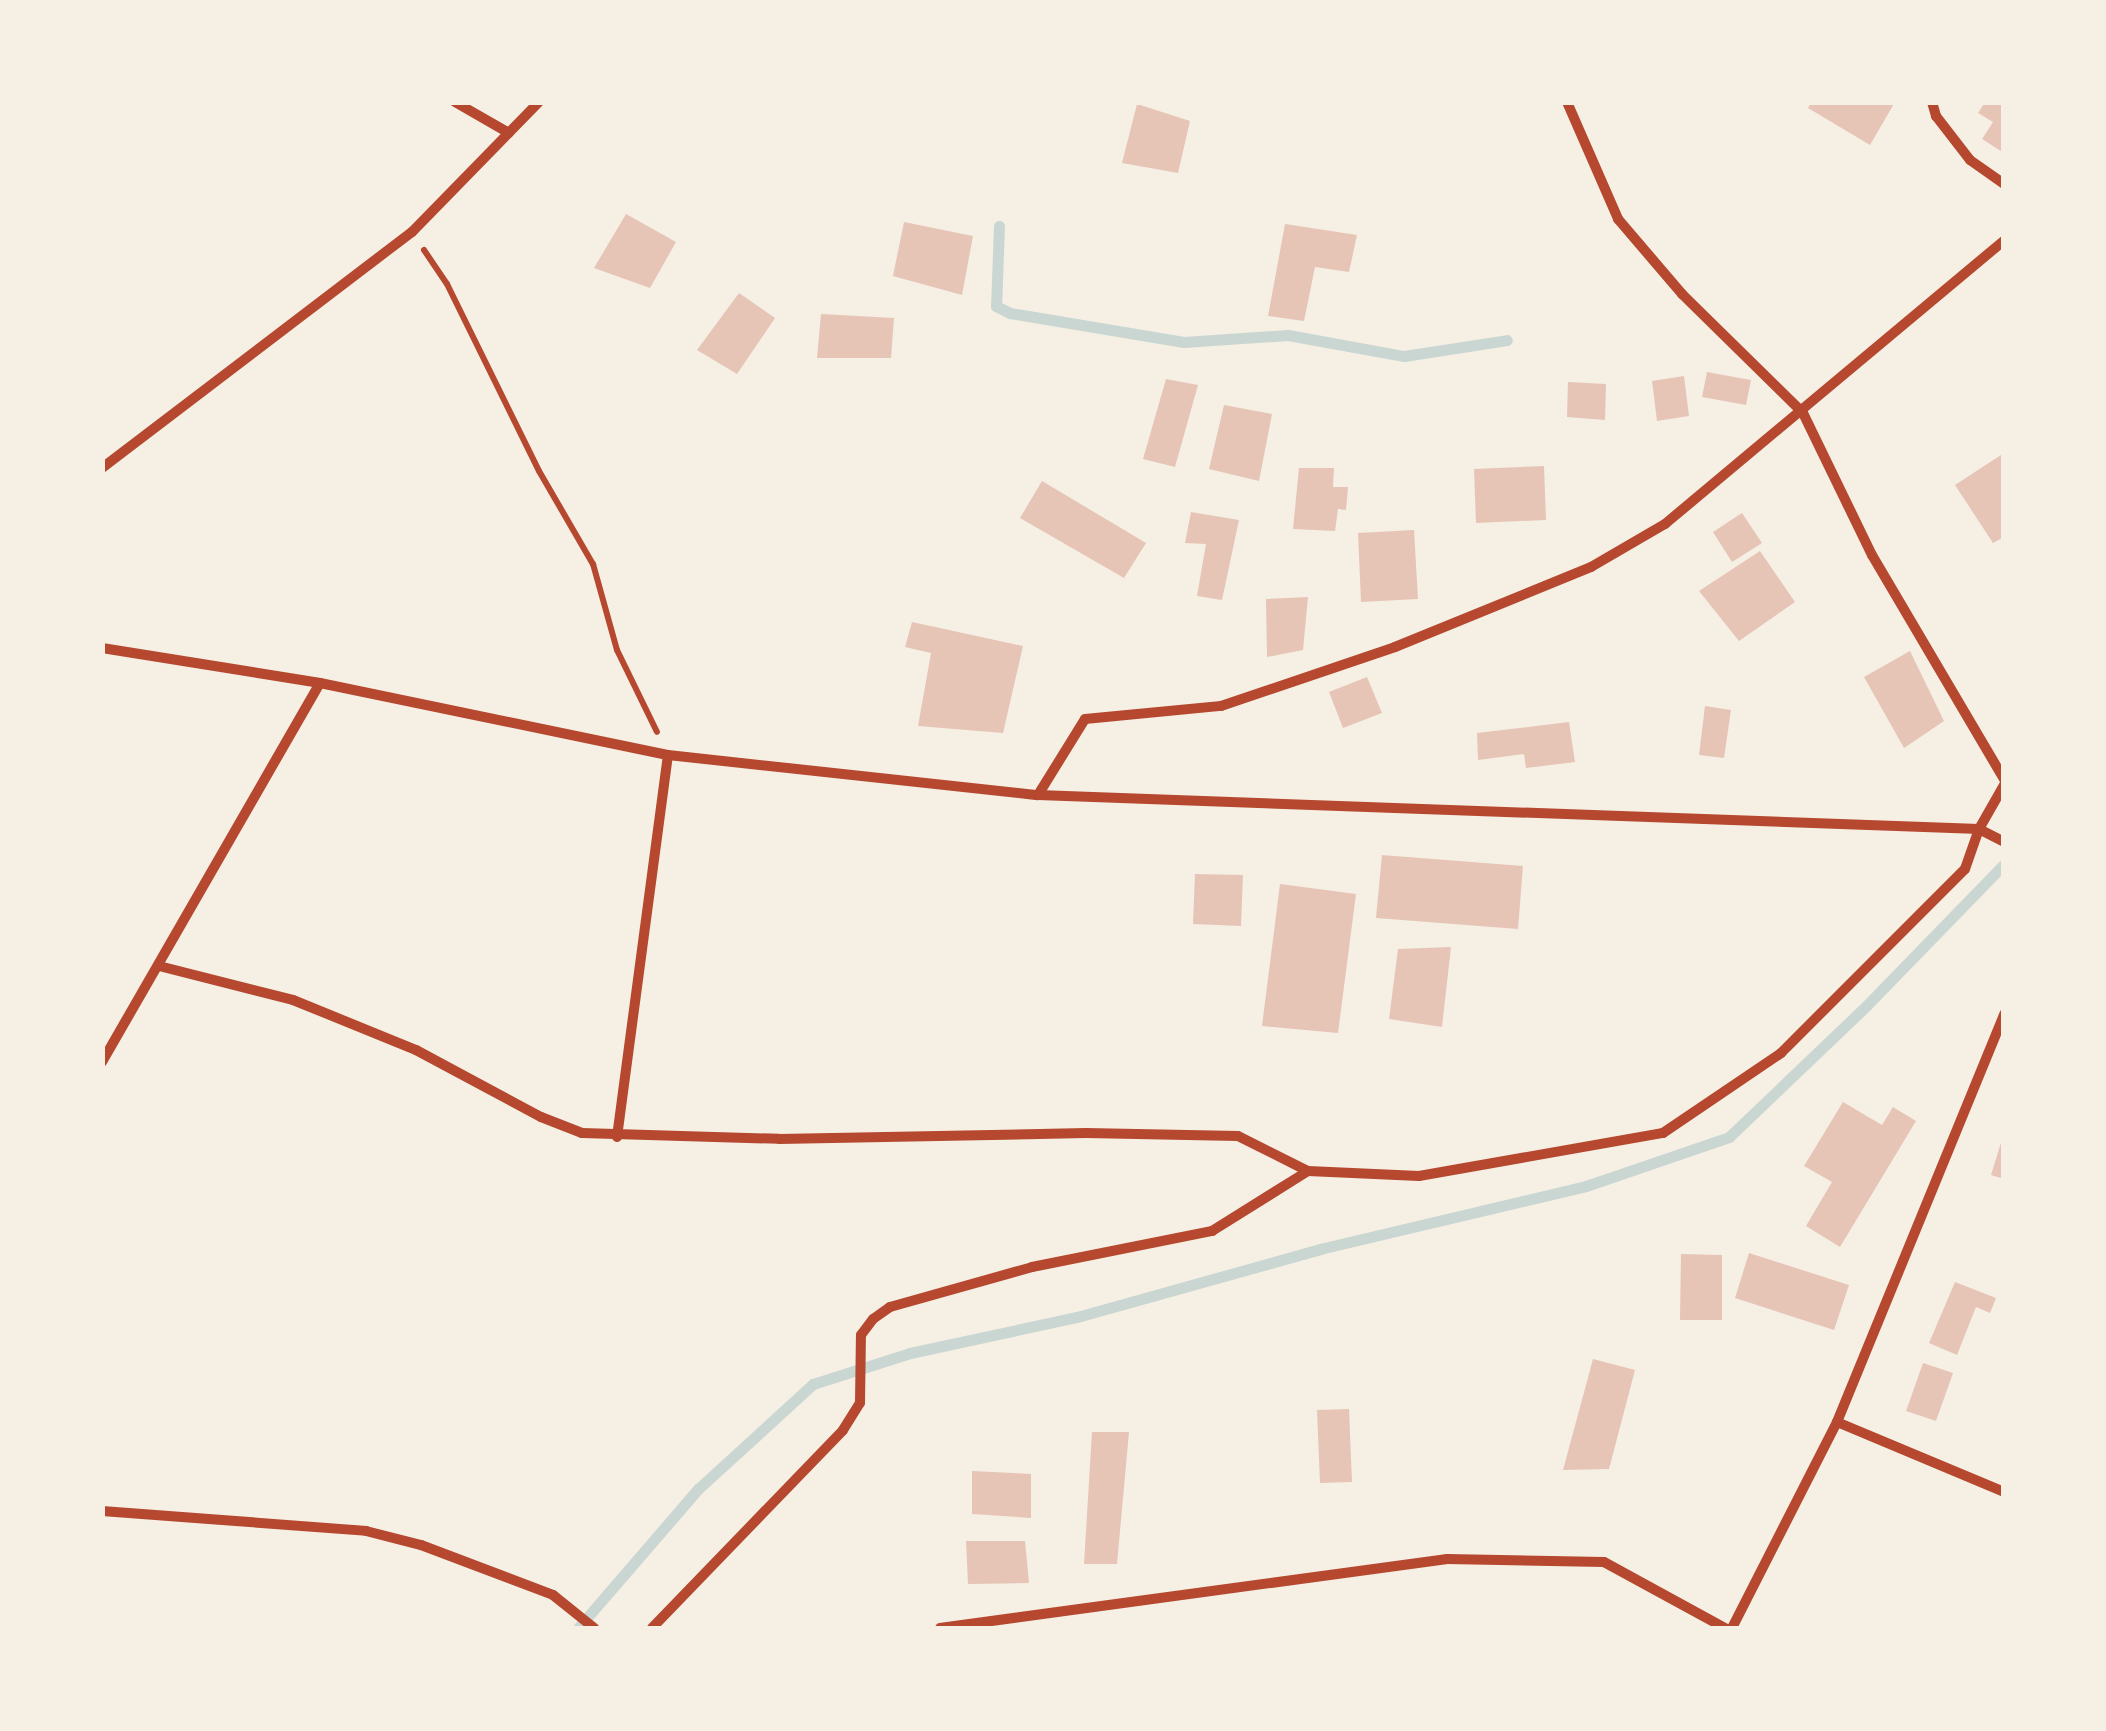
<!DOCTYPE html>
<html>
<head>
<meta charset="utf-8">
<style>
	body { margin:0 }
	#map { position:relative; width:2106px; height:1731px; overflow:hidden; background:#f6efe4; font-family:"DejaVu Sans",sans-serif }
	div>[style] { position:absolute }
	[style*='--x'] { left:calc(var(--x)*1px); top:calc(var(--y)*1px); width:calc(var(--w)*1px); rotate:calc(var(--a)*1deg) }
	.stream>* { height:11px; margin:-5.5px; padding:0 5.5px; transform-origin:5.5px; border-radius:5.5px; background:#c9d6d2 }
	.building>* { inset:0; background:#e6c5b7 }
	.path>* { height:6px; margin:-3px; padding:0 3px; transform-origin:3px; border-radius:3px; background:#b5482f }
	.minor>* { height:10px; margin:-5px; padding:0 5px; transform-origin:5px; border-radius:5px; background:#b5482f }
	span { translate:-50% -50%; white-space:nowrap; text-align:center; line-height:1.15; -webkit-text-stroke:8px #f6efe4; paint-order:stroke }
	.frame { position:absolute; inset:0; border:105px solid #f6efe4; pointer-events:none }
</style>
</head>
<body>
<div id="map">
	<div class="stream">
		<i style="--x:999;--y:226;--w:80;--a:92.1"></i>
		<i style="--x:996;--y:306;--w:16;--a:27"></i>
		<i style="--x:1010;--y:313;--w:176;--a:9.5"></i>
		<i style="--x:1184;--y:342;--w:104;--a:-3.9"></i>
		<i style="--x:1288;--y:335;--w:118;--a:10.3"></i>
		<i style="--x:1404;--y:356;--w:104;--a:-8.8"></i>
		<i style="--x:578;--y:1628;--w:184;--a:-49.2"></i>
		<i style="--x:698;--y:1489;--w:156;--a:-42.4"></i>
		<i style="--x:813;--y:1384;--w:102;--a:-17.7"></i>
		<i style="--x:910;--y:1353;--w:171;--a:-12.2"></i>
		<i style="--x:1077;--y:1317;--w:256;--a:-15.6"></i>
		<i style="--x:1324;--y:1248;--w:269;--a:-13.3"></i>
		<i style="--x:1586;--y:1186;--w:151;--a:-18.9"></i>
		<i style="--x:1729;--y:1137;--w:191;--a:-43.7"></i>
		<i style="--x:1867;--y:1005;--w:197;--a:-45.8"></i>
	</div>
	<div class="building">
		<i style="clip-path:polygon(1811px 102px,1895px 102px,1870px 145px,1808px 108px)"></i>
		<i style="clip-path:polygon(1985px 102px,2004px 102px,2004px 153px,1982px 139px,1993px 122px,1978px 113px)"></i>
		<i style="clip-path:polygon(1137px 104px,1190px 121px,1178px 173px,1122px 163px)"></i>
		<i style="clip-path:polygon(626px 214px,676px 242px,650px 288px,594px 268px)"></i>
		<i style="clip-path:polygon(904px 222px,973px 236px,962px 295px,893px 276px)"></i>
		<i style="clip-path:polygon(1285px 224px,1357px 235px,1349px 272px,1315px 267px,1304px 321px,1268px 316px)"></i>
		<i style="clip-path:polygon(739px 293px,775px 318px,737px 374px,697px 350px)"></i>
		<i style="clip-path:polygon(821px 314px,894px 318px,891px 358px,817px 358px)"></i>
		<i style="clip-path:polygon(1707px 372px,1751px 380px,1746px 405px,1702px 397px)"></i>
		<i style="clip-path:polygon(1684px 376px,1689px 416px,1657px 421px,1652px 381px)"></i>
		<i style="clip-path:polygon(1166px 379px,1198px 385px,1175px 467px,1143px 459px)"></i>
		<i style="clip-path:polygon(1568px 382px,1606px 384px,1605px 420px,1567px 417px)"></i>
		<i style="clip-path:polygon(1224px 405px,1272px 414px,1259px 481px,1209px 469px)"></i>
		<i style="clip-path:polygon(2004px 453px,2004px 537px,1993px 543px,1955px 485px)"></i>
		<i style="clip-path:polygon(1544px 466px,1546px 520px,1476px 523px,1474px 469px)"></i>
		<i style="clip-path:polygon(1299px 468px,1334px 468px,1333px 487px,1348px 487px,1346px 510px,1338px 509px,1335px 531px,1293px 529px)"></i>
		<i style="clip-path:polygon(1042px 481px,1146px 543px,1124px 578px,1020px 518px)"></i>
		<i style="clip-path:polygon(1191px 512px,1239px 520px,1222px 600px,1197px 596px,1206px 544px,1185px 543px)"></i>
		<i style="clip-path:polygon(1742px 513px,1762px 543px,1732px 562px,1713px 532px)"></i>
		<i style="clip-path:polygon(1414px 530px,1418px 599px,1361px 602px,1358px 533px)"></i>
		<i style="clip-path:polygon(1760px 551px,1795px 602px,1739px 641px,1699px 591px)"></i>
		<i style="clip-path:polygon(1308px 597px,1303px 650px,1267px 657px,1266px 599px)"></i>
		<i style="clip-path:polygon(912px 622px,1023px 646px,1003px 733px,918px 726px,931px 653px,905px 647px)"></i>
		<i style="clip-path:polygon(1910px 651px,1944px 721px,1904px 748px,1864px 677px)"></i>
		<i style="clip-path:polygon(1367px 677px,1382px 713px,1343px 728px,1329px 692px)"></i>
		<i style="clip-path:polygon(1705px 706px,1731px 710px,1724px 758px,1699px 755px)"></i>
		<i style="clip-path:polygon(1569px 722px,1575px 762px,1526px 768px,1524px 754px,1478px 760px,1477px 733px)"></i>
		<i style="clip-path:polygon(1382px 855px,1523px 866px,1518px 929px,1376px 918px)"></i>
		<i style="clip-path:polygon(1195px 874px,1243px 875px,1241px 926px,1193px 924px)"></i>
		<i style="clip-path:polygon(1280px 884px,1356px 894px,1338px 1033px,1262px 1026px)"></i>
		<i style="clip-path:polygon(1451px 947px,1442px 1027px,1389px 1019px,1398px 949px)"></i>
		<i style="clip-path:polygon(1843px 1102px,1882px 1125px,1893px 1107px,1916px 1121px,1840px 1247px,1806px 1226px,1832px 1182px,1804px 1166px)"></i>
		<i style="clip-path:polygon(2003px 1136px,2004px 1136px,2004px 1179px,1991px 1175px)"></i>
		<i style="clip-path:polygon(1749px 1253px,1849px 1285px,1834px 1330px,1735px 1298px)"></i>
		<i style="clip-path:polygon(1681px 1254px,1722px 1255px,1722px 1320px,1680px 1320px)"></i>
		<i style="clip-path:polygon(1955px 1282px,1996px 1298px,1990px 1313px,1976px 1307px,1957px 1355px,1929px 1343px)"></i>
		<i style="clip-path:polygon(1593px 1359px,1635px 1370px,1609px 1469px,1563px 1470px)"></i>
		<i style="clip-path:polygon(1923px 1363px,1953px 1373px,1936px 1421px,1906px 1411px)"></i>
		<i style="clip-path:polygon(1349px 1409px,1352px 1482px,1320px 1483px,1317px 1410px)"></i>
		<i style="clip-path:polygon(1092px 1432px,1129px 1432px,1117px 1564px,1084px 1564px)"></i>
		<i style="clip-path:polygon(972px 1471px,1031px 1474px,1031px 1518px,972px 1514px)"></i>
		<i style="clip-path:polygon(966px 1541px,1025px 1541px,1029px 1583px,968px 1584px)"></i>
	</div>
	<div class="path">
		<i style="--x:424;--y:250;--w:41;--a:55.9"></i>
		<i style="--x:447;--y:284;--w:208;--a:63.8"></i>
		<i style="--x:539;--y:471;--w:108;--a:59.9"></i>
		<i style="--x:593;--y:564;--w:89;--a:74.4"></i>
		<i style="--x:617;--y:650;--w:91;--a:64"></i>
	</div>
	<div class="minor">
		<i style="--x:455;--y:102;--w:62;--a:29.9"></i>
		<i style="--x:1567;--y:102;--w:128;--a:66.4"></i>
		<i style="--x:1618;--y:219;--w:99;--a:49.5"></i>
		<i style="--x:1682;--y:294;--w:170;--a:44.5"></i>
		<i style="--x:1803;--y:413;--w:158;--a:64.1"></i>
		<i style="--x:1872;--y:555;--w:260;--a:59.5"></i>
		<i style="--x:1932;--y:102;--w:15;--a:74"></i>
		<i style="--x:1936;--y:116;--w:56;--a:52.3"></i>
		<i style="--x:1970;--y:160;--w:42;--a:35.2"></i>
		<i style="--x:102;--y:468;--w:390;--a:-37.3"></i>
		<i style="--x:412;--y:232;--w:182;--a:-45.7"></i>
		<i style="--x:102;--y:648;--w:221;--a:9.1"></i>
		<i style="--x:320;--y:683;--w:355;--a:11.7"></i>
		<i style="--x:668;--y:755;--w:372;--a:6.2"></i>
		<i style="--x:1038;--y:795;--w:942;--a:2.07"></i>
		<i style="--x:1979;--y:829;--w:28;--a:27"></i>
		<i style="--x:1038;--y:795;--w:89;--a:-58.3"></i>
		<i style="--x:1085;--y:719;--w:137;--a:-5.5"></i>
		<i style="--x:1221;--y:706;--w:184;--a:-18.7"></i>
		<i style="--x:1395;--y:647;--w:212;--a:-22.2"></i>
		<i style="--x:1591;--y:567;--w:86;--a:-30.2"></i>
		<i style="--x:1665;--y:524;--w:442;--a:-39.9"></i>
		<i style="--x:159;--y:966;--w:138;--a:14.2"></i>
		<i style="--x:293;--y:1000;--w:133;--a:22.1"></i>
		<i style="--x:416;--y:1050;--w:142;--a:28.2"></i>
		<i style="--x:541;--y:1117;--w:44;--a:21.3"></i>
		<i style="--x:582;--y:1133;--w:197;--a:1.7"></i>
		<i style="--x:779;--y:1139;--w:307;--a:-1.1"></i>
		<i style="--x:1086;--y:1133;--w:152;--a:1.1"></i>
		<i style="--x:1238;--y:1136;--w:78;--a:26.6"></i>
		<i style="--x:1308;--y:1171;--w:111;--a:2.6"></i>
		<i style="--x:1419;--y:1176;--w:248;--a:-10"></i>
		<i style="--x:1663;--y:1133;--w:143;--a:-34.1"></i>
		<i style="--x:1781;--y:1053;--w:260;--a:-45"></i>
		<i style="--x:1965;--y:869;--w:42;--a:-70.7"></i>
		<i style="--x:1979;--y:829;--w:51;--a:-60.4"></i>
		<i style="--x:102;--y:1062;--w:437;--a:-60.1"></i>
		<i style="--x:617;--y:1137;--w:385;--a:-82.4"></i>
		<i style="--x:1837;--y:1422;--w:181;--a:22.7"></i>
		<i style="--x:102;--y:1511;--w:265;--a:4.3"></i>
		<i style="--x:366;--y:1531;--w:57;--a:14.3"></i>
		<i style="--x:421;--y:1545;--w:141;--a:20.7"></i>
		<i style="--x:553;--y:1595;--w:53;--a:38.8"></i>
		<i style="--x:652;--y:1628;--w:275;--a:-46"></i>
		<i style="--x:843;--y:1430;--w:32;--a:-58"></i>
		<i style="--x:860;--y:1403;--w:68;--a:-89.2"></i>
		<i style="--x:861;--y:1335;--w:20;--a:-53"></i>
		<i style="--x:873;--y:1319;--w:21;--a:-35"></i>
		<i style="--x:890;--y:1307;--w:148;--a:-15.7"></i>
		<i style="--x:1032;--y:1267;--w:184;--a:-11.3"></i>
		<i style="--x:1212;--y:1231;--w:113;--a:-32"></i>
		<i style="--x:940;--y:1628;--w:512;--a:-7.75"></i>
		<i style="--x:1447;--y:1559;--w:157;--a:1.1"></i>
		<i style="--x:1604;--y:1562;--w:138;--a:28.6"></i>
		<i style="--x:1732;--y:1628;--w:231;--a:-63"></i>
		<i style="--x:1837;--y:1422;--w:441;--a:-67.7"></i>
	</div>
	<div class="frame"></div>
</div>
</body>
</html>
